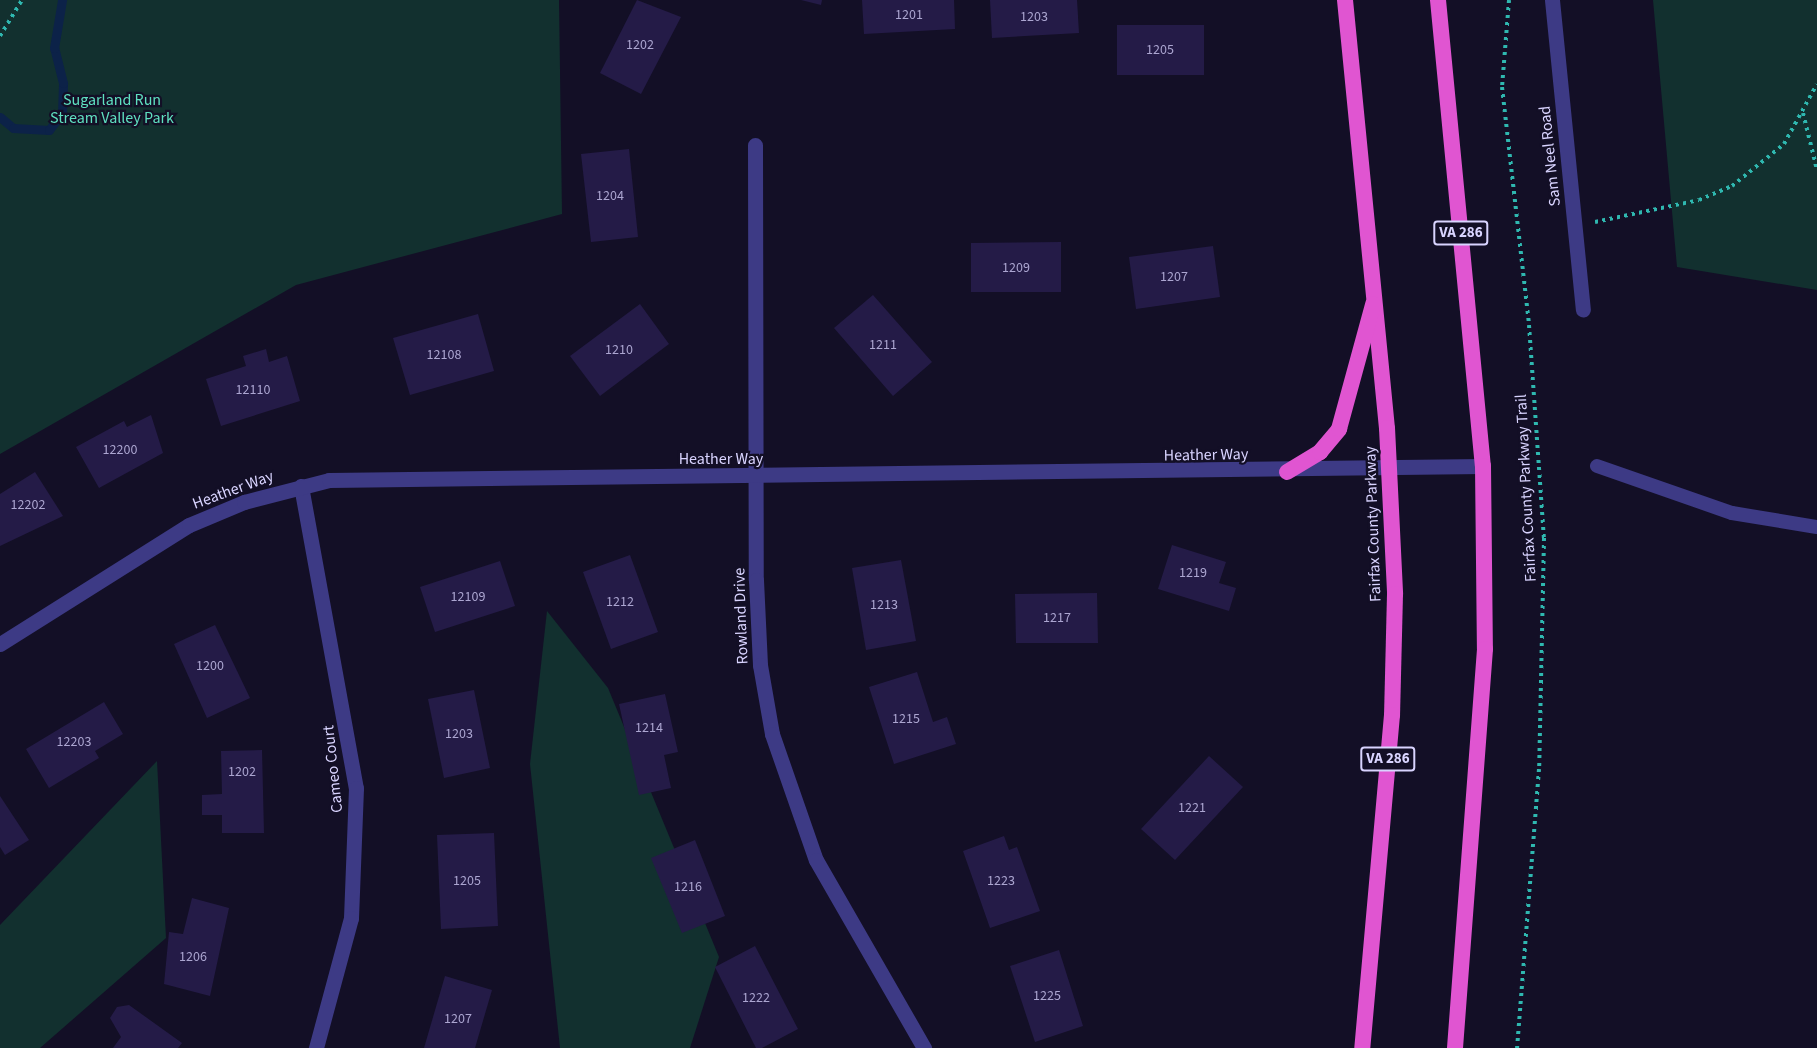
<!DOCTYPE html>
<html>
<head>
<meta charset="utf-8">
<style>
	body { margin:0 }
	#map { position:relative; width:1817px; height:1048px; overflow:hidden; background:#130f26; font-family:"Source Sans 3",sans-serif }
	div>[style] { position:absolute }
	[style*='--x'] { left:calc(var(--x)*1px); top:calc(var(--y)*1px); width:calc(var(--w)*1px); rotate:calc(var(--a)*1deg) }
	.green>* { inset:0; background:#12302f }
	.stream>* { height:9px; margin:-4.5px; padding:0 4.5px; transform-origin:4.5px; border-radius:4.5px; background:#0c2248 }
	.building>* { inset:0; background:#241b47 }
	.path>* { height:4px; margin-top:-2px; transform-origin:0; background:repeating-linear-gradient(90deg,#2fb8b0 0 3px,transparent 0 7.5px) }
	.service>* { height:14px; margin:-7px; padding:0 7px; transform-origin:7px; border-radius:7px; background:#3d3a85 }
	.minor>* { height:15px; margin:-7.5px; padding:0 7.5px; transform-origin:7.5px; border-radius:7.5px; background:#3d3a85 }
	.trunk>* { height:16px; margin:-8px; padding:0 8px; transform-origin:8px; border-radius:8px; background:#e055d1 }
	span { translate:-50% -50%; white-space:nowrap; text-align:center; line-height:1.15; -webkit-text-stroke:4.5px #130f26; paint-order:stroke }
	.number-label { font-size:14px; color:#aca6d1 }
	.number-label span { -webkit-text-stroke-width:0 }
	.shield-label span { padding:2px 4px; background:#130f26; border:2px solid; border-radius:4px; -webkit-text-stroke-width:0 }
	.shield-label { font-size:15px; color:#d9d4ff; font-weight:700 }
	.park-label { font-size:16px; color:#5fe0c0 }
	.street-label { font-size:16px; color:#d9d4ff }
</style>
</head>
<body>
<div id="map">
	<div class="green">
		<i style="clip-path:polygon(0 0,559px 0,562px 214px,296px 285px,0 454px)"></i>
		<i style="clip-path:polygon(1653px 0,1817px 0,1817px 290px,1677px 267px)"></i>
		<i style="clip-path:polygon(547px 611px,608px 688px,719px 957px,690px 1048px,560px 1048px,530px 764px)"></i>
		<i style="clip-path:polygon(157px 761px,166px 938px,40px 1048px,0 1048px,0 925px)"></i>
	</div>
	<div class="stream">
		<i style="--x:0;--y:117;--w:17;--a:40"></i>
		<i style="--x:13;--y:128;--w:36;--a:3"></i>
		<i style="--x:49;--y:130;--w:21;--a:-53"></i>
		<i style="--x:62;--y:113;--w:30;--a:-88"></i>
		<i style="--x:63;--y:83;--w:36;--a:-104"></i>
		<i style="--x:54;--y:48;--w:49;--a:-80.5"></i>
	</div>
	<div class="building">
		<i style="clip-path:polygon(637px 0,681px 17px,641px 94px,600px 73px)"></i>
		<i style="clip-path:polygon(801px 0,822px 0,821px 5px)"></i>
		<i style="clip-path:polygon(862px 0,954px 0,955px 29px,864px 34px)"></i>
		<i style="clip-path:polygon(990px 0,1077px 0,1079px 33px,992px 38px)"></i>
		<i style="clip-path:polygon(1117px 25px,1204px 25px,1204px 75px,1117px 75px)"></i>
		<i style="clip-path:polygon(629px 149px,638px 237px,591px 242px,581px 154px)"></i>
		<i style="clip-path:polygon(1061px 242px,1061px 292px,971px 292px,971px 243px)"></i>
		<i style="clip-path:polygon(1213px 246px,1220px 297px,1136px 309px,1129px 257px)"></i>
		<i style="clip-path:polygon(873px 295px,932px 362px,893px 396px,834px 328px)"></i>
		<i style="clip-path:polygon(640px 304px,669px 344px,600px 396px,570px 356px)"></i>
		<i style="clip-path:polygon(478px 314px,494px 371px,410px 395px,393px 338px)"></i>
		<i style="clip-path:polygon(266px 349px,269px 362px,287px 356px,300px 401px,221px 426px,206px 379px,246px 366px,243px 356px)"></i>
		<i style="clip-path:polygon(151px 415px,163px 453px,99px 488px,76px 447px,124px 421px,127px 427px)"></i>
		<i style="clip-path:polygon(35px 472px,63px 516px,0 546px,0 494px)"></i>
		<i style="clip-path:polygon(1172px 545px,1226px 562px,1219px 583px,1236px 588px,1229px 611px,1158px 589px)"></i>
		<i style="clip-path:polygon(630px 555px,658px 632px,611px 649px,583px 572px)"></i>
		<i style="clip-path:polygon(901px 560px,916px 641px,866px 650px,852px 568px)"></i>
		<i style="clip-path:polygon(500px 561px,515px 606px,435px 632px,420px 587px)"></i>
		<i style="clip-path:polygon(1097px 593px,1098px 643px,1016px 643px,1015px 594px)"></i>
		<i style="clip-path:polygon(215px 625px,250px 698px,207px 718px,174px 644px)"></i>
		<i style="clip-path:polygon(917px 672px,933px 722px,947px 717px,956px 744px,894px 764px,869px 687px)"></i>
		<i style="clip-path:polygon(474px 690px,490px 768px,444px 778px,428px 699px)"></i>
		<i style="clip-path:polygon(665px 694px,678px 752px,664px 755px,671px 788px,639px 795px,619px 704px)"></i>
		<i style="clip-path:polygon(104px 702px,123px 734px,95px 751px,99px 758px,49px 788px,26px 749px)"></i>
		<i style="clip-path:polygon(262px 750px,264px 833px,222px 833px,222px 815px,202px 815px,202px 795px,222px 794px,221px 751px)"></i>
		<i style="clip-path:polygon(1209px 756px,1243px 787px,1175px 860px,1141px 829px)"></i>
		<i style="clip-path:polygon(0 796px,29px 840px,5px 855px,0 847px)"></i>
		<i style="clip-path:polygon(494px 833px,498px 926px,441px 929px,437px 835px)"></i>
		<i style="clip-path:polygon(1004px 836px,1009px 850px,1017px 847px,1040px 911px,990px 928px,963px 851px)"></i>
		<i style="clip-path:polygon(695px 840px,725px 916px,682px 933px,651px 858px)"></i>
		<i style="clip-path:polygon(192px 898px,229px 908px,210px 996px,164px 984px,169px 932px,183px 934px)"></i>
		<i style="clip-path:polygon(755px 946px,798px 1029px,762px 1048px,756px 1048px,715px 967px)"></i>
		<i style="clip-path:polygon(1059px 950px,1083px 1026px,1035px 1042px,1010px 966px)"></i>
		<i style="clip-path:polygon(445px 976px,492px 990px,475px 1048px,424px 1048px)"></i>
		<i style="clip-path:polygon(129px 1005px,182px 1043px,178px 1048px,113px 1048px,121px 1037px,110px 1018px,117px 1007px)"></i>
	</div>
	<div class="path">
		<i style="--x:1509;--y:0;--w:87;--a:94.6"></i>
		<i style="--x:1502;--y:87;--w:240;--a:83.5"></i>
		<i style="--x:1529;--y:325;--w:214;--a:86"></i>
		<i style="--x:1544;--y:538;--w:231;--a:91.2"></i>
		<i style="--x:1539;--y:769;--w:280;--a:94.5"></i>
		<i style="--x:0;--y:36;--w:42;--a:-58.6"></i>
		<i style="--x:1803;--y:113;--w:59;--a:76.2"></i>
		<i style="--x:1595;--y:222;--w:106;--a:-11.9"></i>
		<i style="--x:1699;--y:200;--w:36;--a:-23"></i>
		<i style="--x:1732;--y:186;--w:67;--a:-38.9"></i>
		<i style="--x:1784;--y:144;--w:68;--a:-61.2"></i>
	</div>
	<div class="service">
		<i style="--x:1597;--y:466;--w:143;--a:19.2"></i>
		<i style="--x:1732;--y:513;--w:86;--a:9.4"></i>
	</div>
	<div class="minor">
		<i style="--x:1552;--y:0;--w:311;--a:84.3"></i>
		<i style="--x:755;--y:145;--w:435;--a:89.9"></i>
		<i style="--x:756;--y:580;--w:85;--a:87.3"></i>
		<i style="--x:760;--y:665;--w:70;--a:80.1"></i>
		<i style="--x:772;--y:734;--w:133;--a:70.8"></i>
		<i style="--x:816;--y:860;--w:217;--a:60.1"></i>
		<i style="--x:301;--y:486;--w:307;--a:79.7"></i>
		<i style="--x:356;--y:788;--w:130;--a:92.2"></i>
		<i style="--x:351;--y:918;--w:135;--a:105.1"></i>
		<i style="--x:0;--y:644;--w:223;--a:-32.2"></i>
		<i style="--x:189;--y:525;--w:60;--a:-22.7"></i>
		<i style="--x:244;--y:502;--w:88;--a:-14.5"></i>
		<i style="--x:329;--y:480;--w:1154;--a:-0.7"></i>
	</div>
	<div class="trunk">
		<i style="--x:1345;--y:0;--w:430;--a:84.4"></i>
		<i style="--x:1387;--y:428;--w:166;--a:87.2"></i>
		<i style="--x:1395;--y:594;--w:121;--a:91.4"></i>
		<i style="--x:1392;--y:715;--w:334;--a:95.1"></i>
		<i style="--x:1438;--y:0;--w:468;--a:84.5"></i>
		<i style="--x:1483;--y:466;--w:183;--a:89.4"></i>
		<i style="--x:1485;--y:649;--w:400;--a:94.3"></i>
		<i style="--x:1287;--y:472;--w:39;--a:-31"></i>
		<i style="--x:1320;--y:452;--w:30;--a:-50"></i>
		<i style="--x:1339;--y:429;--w:129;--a:-74.7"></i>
	</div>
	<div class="number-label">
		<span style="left:909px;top:15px">1201</span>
		<span style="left:1034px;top:17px">1203</span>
		<span style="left:640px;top:45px">1202</span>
		<span style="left:1160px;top:50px">1205</span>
		<span style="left:610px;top:196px">1204</span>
		<span style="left:1016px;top:268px">1209</span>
		<span style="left:1174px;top:277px">1207</span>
		<span style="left:883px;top:345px">1211</span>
		<span style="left:619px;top:350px">1210</span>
		<span style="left:444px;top:355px">12108</span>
		<span style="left:253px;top:390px">12110</span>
		<span style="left:120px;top:450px">12200</span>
		<span style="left:28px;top:505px">12202</span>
		<span style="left:1193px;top:573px">1219</span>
		<span style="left:468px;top:597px">12109</span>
		<span style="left:620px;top:602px">1212</span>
		<span style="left:884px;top:605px">1213</span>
		<span style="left:1057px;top:618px">1217</span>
		<span style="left:210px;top:666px">1200</span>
		<span style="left:906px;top:719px">1215</span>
		<span style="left:649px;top:728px">1214</span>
		<span style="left:459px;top:734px">1203</span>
		<span style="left:74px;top:742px">12203</span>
		<span style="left:242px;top:772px">1202</span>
		<span style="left:1192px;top:808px">1221</span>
		<span style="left:467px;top:881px">1205</span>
		<span style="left:1001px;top:881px">1223</span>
		<span style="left:688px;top:887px">1216</span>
		<span style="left:193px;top:957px">1206</span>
		<span style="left:1047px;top:996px">1225</span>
		<span style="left:756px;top:998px">1222</span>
		<span style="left:458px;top:1019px">1207</span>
	</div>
	<div class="shield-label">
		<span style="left:1461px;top:233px">VA 286</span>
		<span style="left:1388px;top:759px">VA 286</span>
	</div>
	<div class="park-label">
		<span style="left:112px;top:109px">Sugarland Run<br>Stream Valley Park</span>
	</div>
	<div class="street-label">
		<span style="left:1550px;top:156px;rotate:-96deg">Sam Neel Road</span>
		<span style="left:1206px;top:455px;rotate:-1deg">Heather Way</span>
		<span style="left:721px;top:459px">Heather Way</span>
		<span style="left:1526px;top:488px;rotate:-93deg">Fairfax County Parkway Trail</span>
		<span style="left:233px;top:490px;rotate:-20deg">Heather Way</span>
		<span style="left:1373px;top:524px;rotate:-92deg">Fairfax County Parkway</span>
		<span style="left:741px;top:616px;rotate:-92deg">Rowland Drive</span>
		<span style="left:333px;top:769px;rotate:-96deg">Cameo Court</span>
	</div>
</div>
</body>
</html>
